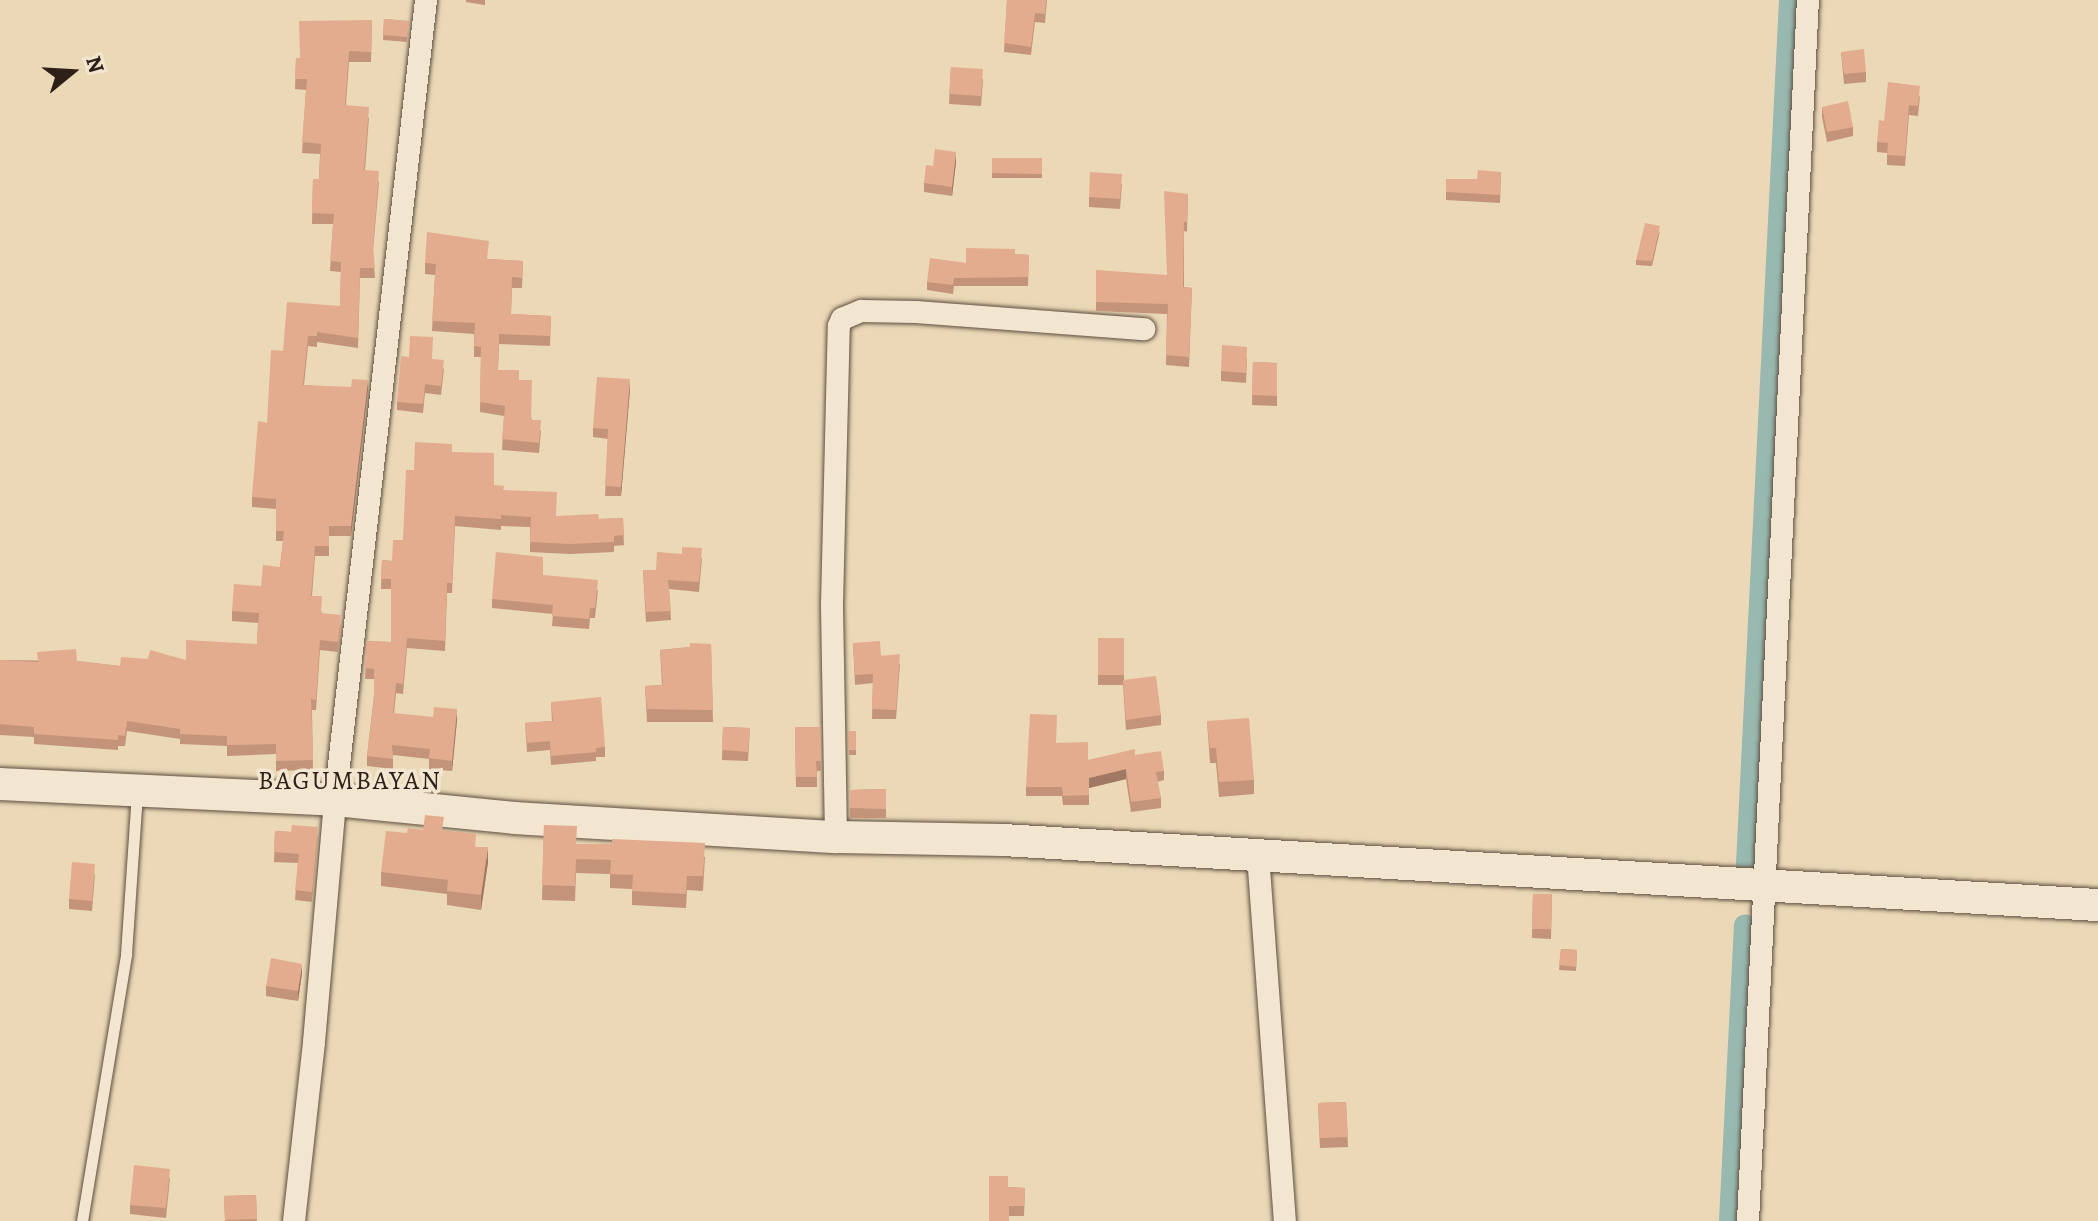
<!DOCTYPE html>
<html>
<head>
<meta charset="utf-8">
<style>
	body { margin:0 }
	#map { position:relative; width:2098px; height:1221px; overflow:hidden; background:#ebd8b6; font-family:Alegreya,serif }
	div>[style] { position:absolute }
	[style*='--x'] { left:calc(var(--x)*1px); top:calc(var(--y)*1px); width:calc(var(--w)*1px); rotate:calc(var(--a)*1deg) }
	.canal>* { height:22px; margin:-11px; padding:0 11px; transform-origin:11px; border-radius:11px; background:#98b9af }
	.roads { filter:drop-shadow(0 0 2px #5d4e40) drop-shadow(0 0 2px #5d4e40) }
	.service>* { height:11px; margin:-5.5px; padding:0 5.5px; transform-origin:5.5px; border-radius:5.5px; background:#f2e6d0 }
	.minor>* { height:22px; margin:-11px; padding:0 11px; transform-origin:11px; border-radius:11px; background:#f2e6d0 }
	.secondary>* { height:32px; margin:-16px; padding:0 16px; transform-origin:16px; border-radius:16px; background:#f2e6d0 }
	.wall>* { inset:0; background:#c4947a }
	.shaded-wall>* { inset:0; background:#a07863 }
	.building>* { inset:0; background:#e4ac8e }
	span { translate:-50% -50%; white-space:nowrap; text-align:center; line-height:1.15; -webkit-text-stroke:7px #f2e6d0; paint-order:stroke }
	.quarter-label { font-size:26px; color:#2e2018; letter-spacing:2px }
	.north { position:absolute; left:32px; top:32px; width:80px; height:80px; -webkit-text-stroke:6px #f2e6d0; paint-order:stroke; rotate:72deg; font-size:22px; font-weight:700; line-height:32px; text-align:center; color:#2e2018 }
	.north::after { content:''; display:block; margin:auto; width:28px; height:36px; background:#2e2018; clip-path:polygon(50% 0,100% 100%,50% 72%,0 100%) }
</style>
</head>
<body>
<div id="map">
	<div class="canal">
		<i style="--x:1747;--y:864;--w:865;--a:-87.15"></i>
		<i style="--x:1730;--y:1221;--w:296;--a:-87.1"></i>
	</div>
	<div class="roads">
		<div class="service">
			<i style="--x:82;--y:1221;--w:271;--a:-80.6"></i>
			<i style="--x:126;--y:954;--w:160;--a:-86.1"></i>
		</div>
		<div class="minor">
			<i style="--x:836;--y:837;--w:233;--a:-91"></i>
			<i style="--x:832;--y:604;--w:278;--a:-88.6"></i>
			<i style="--x:839;--y:326;--w:8;--a:-67"></i>
			<i style="--x:842;--y:319;--w:21;--a:-23"></i>
			<i style="--x:861;--y:311;--w:55;--a:1"></i>
			<i style="--x:916;--y:312;--w:229;--a:4.3"></i>
			<i style="--x:1258;--y:855;--w:367;--a:85.8"></i>
			<i style="--x:294;--y:1221;--w:180;--a:-83.6"></i>
			<i style="--x:314;--y:1042;--w:243;--a:-85"></i>
			<i style="--x:335;--y:800;--w:805;--a:-83.51"></i>
			<i style="--x:1748;--y:1221;--w:1222;--a:-87.19"></i>
		</div>
		<div class="secondary">
			<i style="--x:0;--y:784;--w:335;--a:2.7"></i>
			<i style="--x:335;--y:800;--w:180;--a:5.7"></i>
			<i style="--x:514;--y:818;--w:323;--a:3.4"></i>
			<i style="--x:836;--y:837;--w:167;--a:1"></i>
			<i style="--x:1003;--y:840;--w:1097;--a:3.4"></i>
		</div>
	</div>
	<div class="wall">
		<i style="clip-path:polygon(466px 0,485px 0,485px 5px,466px 2px)"></i>
		<i style="clip-path:polygon(1007px 0,1047px 0,1045px 23px,1035px 22px,1031px 55px,1004px 52px)"></i>
		<i style="clip-path:polygon(384px 19px,409px 21px,407px 42px,383px 40px)"></i>
		<i style="clip-path:polygon(372px 20px,371px 62px,349px 62px,346px 105px,369px 118px,365px 170px,379px 182px,373px 251px,375px 278px,360px 278px,358px 348px,317px 342px,317px 347px,308px 346px,304px 385px,368px 390px,351px 536px,329px 536px,329px 556px,315px 556px,312px 596px,322px 613px,341px 625px,338px 652px,320px 650px,316px 710px,312px 710px,313px 770px,276px 771px,276px 754px,227px 756px,227px 746px,180px 744px,180px 739px,127px 731px,125px 746px,118px 746px,118px 750px,34px 744px,34px 737px,0 735px,0 660px,77px 661px,120px 666px,186px 660px,257px 644px,258px 623px,232px 621px,232px 611px,261px 586px,280px 567px,283px 541px,276px 541px,276px 509px,252px 507px,252px 497px,283px 351px,340px 306px,341px 272px,330px 271px,333px 224px,312px 224px,313px 179px,319px 179px,320px 154px,302px 153px,306px 90px,295px 89px,296px 58px,300px 58px)"></i>
		<i style="clip-path:polygon(1841px 52px,1866px 72px,1866px 82px,1844px 84px)"></i>
		<i style="clip-path:polygon(951px 67px,983px 79px,981px 106px,949px 104px)"></i>
		<i style="clip-path:polygon(1920px 96px,1918px 116px,1909px 115px,1905px 166px,1887px 165px,1887px 153px,1877px 152px,1877px 142px,1884px 121px)"></i>
		<i style="clip-path:polygon(1822px 107px,1853px 127px,1853px 136px,1827px 142px,1822px 117px)"></i>
		<i style="clip-path:polygon(992px 158px,1042px 158px,1042px 178px,992px 178px)"></i>
		<i style="clip-path:polygon(956px 162px,952px 196px,924px 192px,924px 183px,933px 166px)"></i>
		<i style="clip-path:polygon(1501px 172px,1500px 203px,1446px 200px,1446px 179px,1477px 179px)"></i>
		<i style="clip-path:polygon(1122px 184px,1120px 209px,1089px 207px,1089px 197px)"></i>
		<i style="clip-path:polygon(1188px 194px,1187px 232px,1184px 231px,1184px 287px,1192px 288px,1189px 367px,1166px 365px,1167px 314px,1096px 311px,1096px 302px,1167px 275px)"></i>
		<i style="clip-path:polygon(1660px 231px,1652px 266px,1636px 265px,1636px 260px)"></i>
		<i style="clip-path:polygon(1015px 254px,1029px 255px,1028px 286px,954px 286px,953px 294px,927px 290px,927px 282px,966px 263px)"></i>
		<i style="clip-path:polygon(488px 259px,523px 261px,522px 288px,512px 288px,511px 314px,551px 316px,550px 346px,499px 344px,498px 370px,519px 380px,532px 420px,541px 431px,539px 453px,502px 450px,504px 416px,480px 412px,481px 357px,474px 357px,474px 334px,432px 331px,435px 275px,425px 274px,425px 263px)"></i>
		<i style="clip-path:polygon(1247px 357px,1246px 383px,1221px 381px,1221px 371px)"></i>
		<i style="clip-path:polygon(433px 359px,444px 369px,441px 395px,425px 393px,423px 413px,397px 410px,397px 402px)"></i>
		<i style="clip-path:polygon(1253px 362px,1277px 363px,1277px 406px,1252px 405px)"></i>
		<i style="clip-path:polygon(630px 389px,621px 496px,605px 496px,608px 439px,593px 437px,593px 428px)"></i>
		<i style="clip-path:polygon(452px 452px,494px 485px,556px 516px,599px 519px,623px 518px,624px 545px,614px 546px,614px 552px,570px 554px,530px 552px,530px 527px,501px 526px,501px 530px,455px 526px,452px 593px,447px 593px,445px 651px,407px 648px,403px 694px,396px 693px,394px 714px,457px 720px,452px 771px,429px 769px,429px 759px,393px 755px,393px 769px,367px 766px,367px 756px,374px 696px,374px 679px,365px 679px,367px 641px,391px 642px,391px 589px,381px 589px,382px 560px,392px 561px,403px 540px,414px 470px)"></i>
		<i style="clip-path:polygon(702px 558px,699px 592px,669px 589px,671px 620px,646px 622px,643px 570px,656px 570px)"></i>
		<i style="clip-path:polygon(543px 575px,598px 590px,595px 618px,590px 618px,589px 629px,552px 626px,553px 614px,492px 608px,492px 599px)"></i>
		<i style="clip-path:polygon(1098px 638px,1124px 638px,1124px 680px,1161px 715px,1161px 725px,1126px 730px,1123px 685px,1098px 685px)"></i>
		<i style="clip-path:polygon(853px 643px,900px 664px,896px 719px,872px 719px,873px 683px,855px 685px)"></i>
		<i style="clip-path:polygon(711px 644px,713px 722px,647px 722px,645px 686px,662px 685px,660px 650px,690px 647px)"></i>
		<i style="clip-path:polygon(551px 702px,605px 747px,605px 757px,596px 757px,596px 761px,551px 765px,550px 750px,527px 752px,525px 723px,552px 721px)"></i>
		<i style="clip-path:polygon(1207px 721px,1254px 780px,1254px 794px,1219px 797px,1216px 763px,1210px 763px)"></i>
		<i style="clip-path:polygon(723px 727px,750px 728px,748px 761px,722px 760px)"></i>
		<i style="clip-path:polygon(795px 727px,820px 727px,821px 771px,817px 771px,817px 787px,796px 787px)"></i>
		<i style="clip-path:polygon(848px 731px,856px 731px,856px 755px,849px 755px)"></i>
		<i style="clip-path:polygon(1057px 743px,1088px 760px,1135px 755px,1164px 771px,1164px 780px,1157px 782px,1161px 798px,1161px 808px,1131px 812px,1126px 779px,1089px 788px,1089px 805px,1063px 805px,1062px 796px,1026px 796px,1026px 787px)"></i>
		<i style="clip-path:polygon(886px 789px,886px 818px,850px 818px,850px 790px)"></i>
		<i style="clip-path:polygon(544px 825px,576px 844px,705px 857px,703px 891px,687px 890px,686px 908px,632px 905px,632px 889px,610px 888px,610px 874px,576px 873px,575px 901px,542px 900px)"></i>
		<i style="clip-path:polygon(423px 830px,444px 830px,476px 847px,488px 862px,481px 910px,447px 905px,447px 894px,381px 886px,381px 872px,407px 833px)"></i>
		<i style="clip-path:polygon(275px 831px,291px 832px,318px 836px,312px 902px,295px 900px,298px 863px,274px 862px)"></i>
		<i style="clip-path:polygon(95px 874px,92px 911px,69px 909px,69px 899px)"></i>
		<i style="clip-path:polygon(1533px 894px,1552px 894px,1551px 939px,1532px 938px)"></i>
		<i style="clip-path:polygon(1561px 949px,1577px 950px,1576px 971px,1559px 970px)"></i>
		<i style="clip-path:polygon(302px 973px,298px 1001px,266px 996px,266px 986px)"></i>
		<i style="clip-path:polygon(1346px 1102px,1348px 1147px,1320px 1148px,1318px 1103px)"></i>
		<i style="clip-path:polygon(170px 1178px,166px 1218px,130px 1214px,130px 1205px)"></i>
		<i style="clip-path:polygon(1008px 1187px,1025px 1188px,1024px 1216px,1009px 1216px)"></i>
		<i style="clip-path:polygon(256px 1195px,257px 1221px,225px 1221px,224px 1196px)"></i>
	</div>
	<div class="shaded-wall">
		<i style="clip-path:polygon(956px 152px,956px 162px,952px 196px,952px 187px)"></i>
		<i style="clip-path:polygon(630px 379px,630px 389px,621px 496px,621px 487px)"></i>
		<i style="clip-path:polygon(368px 380px,368px 390px,351px 536px,351px 526px)"></i>
		<i style="clip-path:polygon(457px 709px,457px 720px,452px 771px,452px 761px)"></i>
		<i style="clip-path:polygon(1126px 769px,1126px 779px,1089px 788px,1089px 778px)"></i>
		<i style="clip-path:polygon(488px 847px,488px 862px,481px 910px,481px 895px)"></i>
		<i style="clip-path:polygon(302px 964px,302px 973px,298px 1001px,298px 991px)"></i>
	</div>
	<div class="building">
		<i style="clip-path:polygon(1007px 0,1046px 0,1045px 14px,1035px 13px,1031px 47px,1004px 43px)"></i>
		<i style="clip-path:polygon(384px 19px,409px 21px,407px 37px,383px 35px)"></i>
		<i style="clip-path:polygon(372px 20px,371px 52px,349px 51px,345px 105px,369px 107px,364px 170px,379px 171px,373px 247px,375px 268px,360px 268px,358px 338px,317px 332px,317px 336px,308px 336px,303px 385px,351px 387px,352px 379px,368px 380px,351px 526px,329px 526px,329px 546px,315px 546px,311px 596px,322px 596px,321px 613px,341px 615px,338px 642px,320px 640px,316px 700px,311px 699px,313px 760px,276px 761px,276px 744px,227px 745px,227px 736px,180px 734px,180px 729px,127px 721px,125px 736px,118px 735px,118px 740px,34px 734px,34px 727px,0 724px,0 660px,38px 662px,37px 652px,76px 649px,77px 661px,120px 666px,121px 657px,148px 659px,150px 650px,186px 660px,186px 640px,257px 644px,259px 613px,232px 611px,234px 584px,261px 586px,263px 565px,280px 567px,284px 531px,276px 531px,276px 499px,252px 497px,258px 421px,267px 423px,271px 350px,283px 351px,287px 302px,340px 306px,341px 262px,330px 261px,334px 214px,312px 213px,313px 179px,319px 179px,321px 144px,302px 142px,307px 79px,295px 79px,296px 58px,300px 58px,299px 21px)"></i>
		<i style="clip-path:polygon(1864px 49px,1866px 72px,1844px 74px,1841px 52px)"></i>
		<i style="clip-path:polygon(951px 67px,983px 69px,981px 96px,949px 94px)"></i>
		<i style="clip-path:polygon(1888px 82px,1920px 86px,1918px 106px,1909px 105px,1905px 156px,1887px 155px,1888px 143px,1877px 142px,1879px 120px,1884px 121px)"></i>
		<i style="clip-path:polygon(1848px 101px,1853px 127px,1827px 132px,1822px 107px)"></i>
		<i style="clip-path:polygon(935px 149px,956px 152px,952px 187px,924px 183px,926px 165px,933px 166px)"></i>
		<i style="clip-path:polygon(992px 158px,1042px 158px,1042px 174px,992px 173px)"></i>
		<i style="clip-path:polygon(1478px 170px,1501px 172px,1500px 195px,1446px 192px,1446px 179px,1477px 179px)"></i>
		<i style="clip-path:polygon(1090px 172px,1122px 174px,1120px 199px,1089px 197px)"></i>
		<i style="clip-path:polygon(1164px 191px,1188px 194px,1187px 222px,1184px 222px,1183px 287px,1192px 288px,1189px 357px,1166px 355px,1168px 304px,1096px 302px,1096px 270px,1167px 275px)"></i>
		<i style="clip-path:polygon(1645px 223px,1660px 226px,1652px 261px,1636px 260px)"></i>
		<i style="clip-path:polygon(427px 232px,489px 241px,487px 259px,523px 261px,522px 278px,512px 277px,511px 314px,551px 316px,550px 336px,499px 334px,498px 370px,519px 370px,519px 380px,532px 380px,531px 420px,541px 420px,539px 443px,502px 439px,505px 406px,480px 402px,481px 347px,474px 346px,475px 323px,432px 321px,436px 264px,425px 263px)"></i>
		<i style="clip-path:polygon(966px 248px,1015px 249px,1015px 254px,1029px 255px,1028px 277px,954px 278px,953px 285px,927px 282px,930px 258px,966px 263px)"></i>
		<i style="clip-path:polygon(410px 336px,433px 337px,432px 359px,444px 360px,441px 386px,425px 384px,423px 404px,397px 402px,401px 356px,409px 357px)"></i>
		<i style="clip-path:polygon(1222px 345px,1247px 347px,1246px 373px,1221px 371px)"></i>
		<i style="clip-path:polygon(1253px 362px,1277px 363px,1277px 396px,1252px 395px)"></i>
		<i style="clip-path:polygon(597px 377px,630px 379px,621px 487px,605px 486px,608px 429px,593px 428px)"></i>
		<i style="clip-path:polygon(415px 442px,452px 444px,452px 452px,494px 453px,494px 485px,504px 486px,503px 490px,557px 492px,556px 516px,598px 514px,599px 519px,623px 518px,624px 535px,614px 536px,614px 542px,570px 544px,530px 542px,531px 517px,501px 515px,501px 519px,455px 516px,452px 583px,447px 583px,445px 641px,407px 638px,403px 684px,396px 683px,393px 713px,433px 717px,434px 707px,457px 709px,452px 761px,429px 758px,430px 749px,392px 745px,393px 759px,367px 756px,374px 696px,374px 669px,365px 668px,367px 641px,391px 642px,391px 579px,381px 579px,382px 560px,392px 561px,393px 540px,403px 540px,406px 470px,414px 470px)"></i>
		<i style="clip-path:polygon(682px 547px,702px 548px,699px 582px,668px 580px,671px 611px,646px 612px,643px 570px,656px 570px,657px 552px,682px 554px)"></i>
		<i style="clip-path:polygon(496px 552px,543px 557px,543px 575px,598px 580px,595px 608px,590px 608px,589px 619px,552px 616px,553px 605px,492px 599px)"></i>
		<i style="clip-path:polygon(1098px 638px,1124px 638px,1124px 675px,1098px 675px)"></i>
		<i style="clip-path:polygon(880px 641px,881px 656px,900px 654px,896px 710px,872px 709px,873px 674px,855px 675px,853px 643px)"></i>
		<i style="clip-path:polygon(690px 643px,711px 644px,713px 710px,647px 709px,645px 686px,663px 685px,660px 650px,690px 647px)"></i>
		<i style="clip-path:polygon(1156px 676px,1161px 715px,1126px 720px,1123px 680px)"></i>
		<i style="clip-path:polygon(601px 697px,605px 747px,596px 748px,596px 752px,551px 756px,550px 741px,527px 743px,525px 723px,553px 721px,551px 702px)"></i>
		<i style="clip-path:polygon(1030px 714px,1057px 715px,1056px 743px,1088px 742px,1088px 760px,1135px 749px,1135px 755px,1161px 751px,1164px 771px,1156px 772px,1161px 798px,1131px 802px,1126px 769px,1089px 778px,1089px 795px,1063px 796px,1062px 787px,1026px 787px)"></i>
		<i style="clip-path:polygon(1249px 718px,1254px 780px,1219px 782px,1216px 748px,1210px 748px,1207px 721px)"></i>
		<i style="clip-path:polygon(723px 727px,750px 728px,748px 752px,722px 750px)"></i>
		<i style="clip-path:polygon(795px 727px,820px 727px,821px 761px,816px 761px,817px 777px,796px 777px)"></i>
		<i style="clip-path:polygon(848px 731px,856px 731px,856px 750px,849px 750px)"></i>
		<i style="clip-path:polygon(886px 789px,886px 809px,850px 808px,850px 790px)"></i>
		<i style="clip-path:polygon(425px 815px,444px 817px,442px 830px,476px 834px,475px 847px,488px 847px,481px 895px,447px 891px,448px 880px,381px 872px,386px 831px,407px 833px,408px 828px,423px 830px)"></i>
		<i style="clip-path:polygon(292px 825px,318px 827px,312px 892px,295px 890px,299px 854px,274px 852px,275px 831px,291px 832px)"></i>
		<i style="clip-path:polygon(544px 825px,577px 826px,576px 844px,612px 844px,612px 839px,705px 843px,703px 876px,687px 876px,686px 894px,632px 891px,633px 875px,610px 874px,611px 860px,576px 859px,575px 886px,542px 885px)"></i>
		<i style="clip-path:polygon(72px 862px,95px 864px,92px 901px,69px 899px)"></i>
		<i style="clip-path:polygon(1533px 894px,1552px 894px,1551px 929px,1532px 929px)"></i>
		<i style="clip-path:polygon(1561px 949px,1577px 950px,1576px 967px,1559px 965px)"></i>
		<i style="clip-path:polygon(271px 958px,302px 964px,298px 991px,266px 986px)"></i>
		<i style="clip-path:polygon(1346px 1102px,1348px 1137px,1320px 1138px,1318px 1103px)"></i>
		<i style="clip-path:polygon(134px 1165px,170px 1169px,166px 1208px,130px 1205px)"></i>
		<i style="clip-path:polygon(989px 1176px,1008px 1176px,1008px 1187px,1025px 1188px,1024px 1206px,1009px 1206px,1009px 1221px,989px 1221px)"></i>
		<i style="clip-path:polygon(256px 1195px,257px 1219px,225px 1220px,224px 1196px)"></i>
	</div>
	<div class="quarter-label">
		<span style="left:350px;top:781px">BAGUMBAYAN</span>
	</div>
	<div class="north">N</div>
</div>
</body>
</html>
